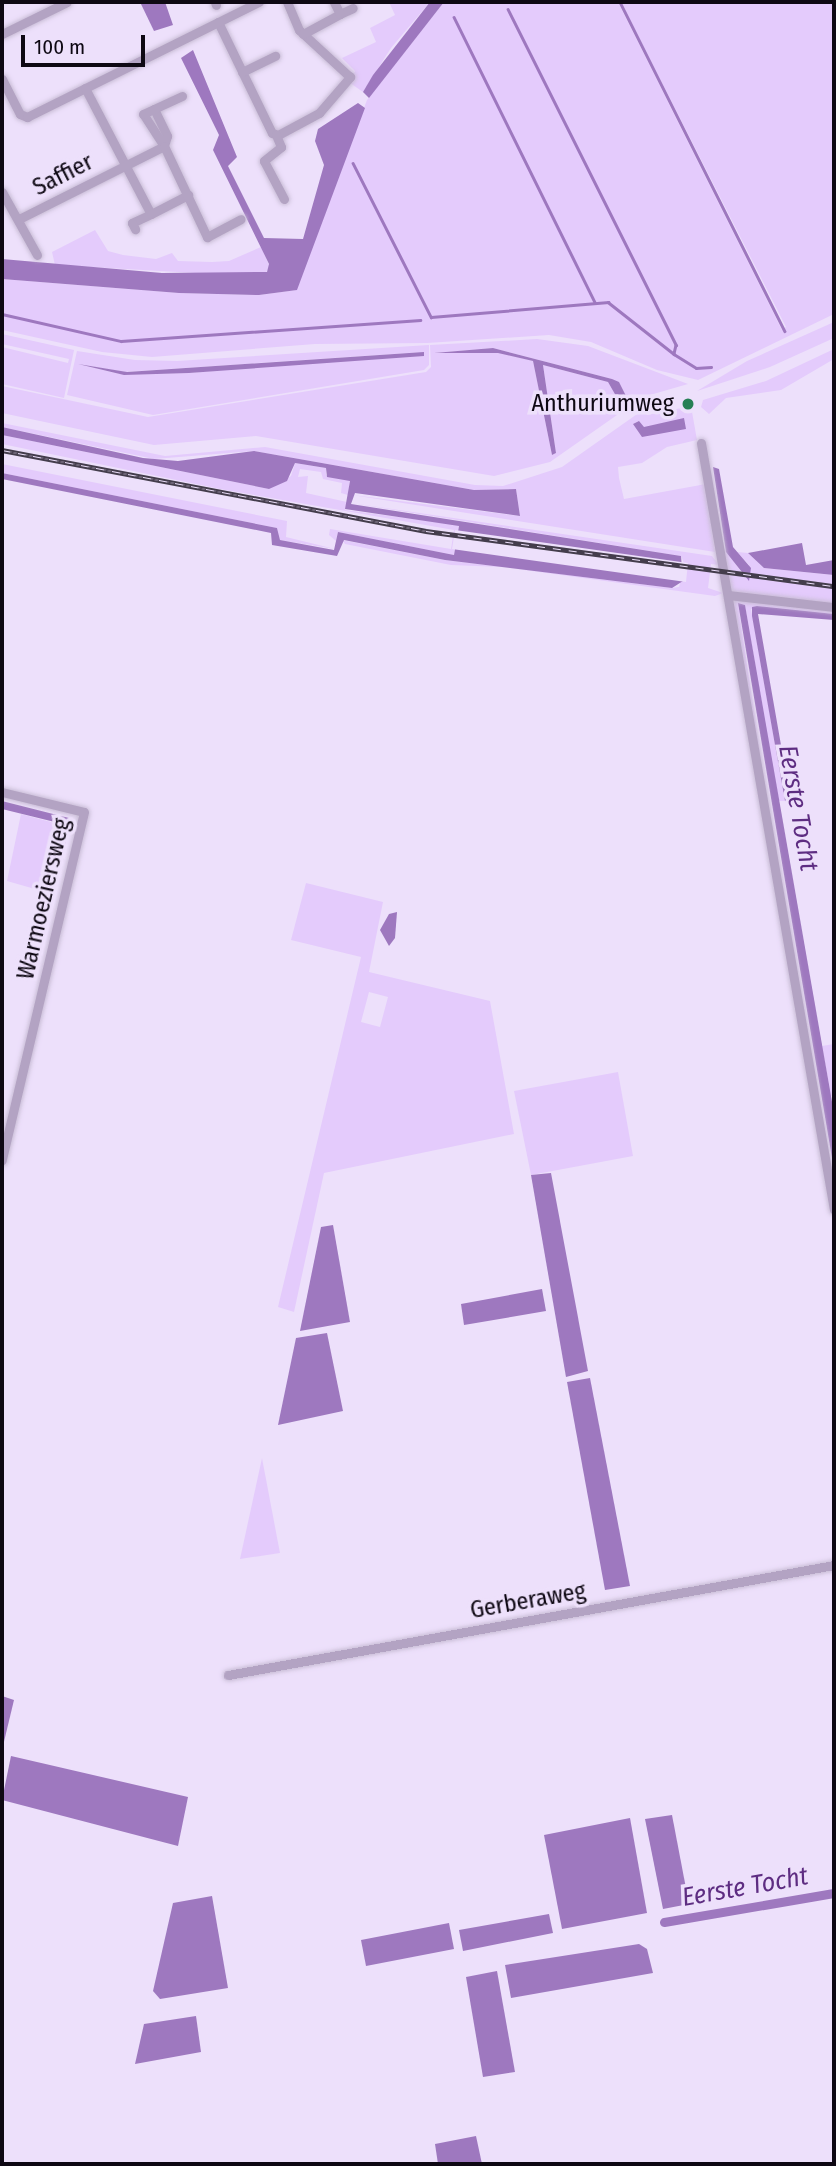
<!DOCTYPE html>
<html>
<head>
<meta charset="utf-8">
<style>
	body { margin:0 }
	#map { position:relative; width:836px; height:2166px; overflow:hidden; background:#ede0fb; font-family:"Fira Sans Condensed",sans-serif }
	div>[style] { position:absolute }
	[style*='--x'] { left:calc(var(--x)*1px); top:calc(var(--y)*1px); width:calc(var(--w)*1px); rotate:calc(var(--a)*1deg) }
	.green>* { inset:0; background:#e4cbfc }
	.water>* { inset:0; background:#9e78bf }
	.pier>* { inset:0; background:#ede0fb }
	.stream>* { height:2.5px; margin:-1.25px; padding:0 1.25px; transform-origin:1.25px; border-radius:1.25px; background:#9e78bf }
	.canal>* { height:9px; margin:-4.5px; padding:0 4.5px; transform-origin:4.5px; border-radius:4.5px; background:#9e78bf }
	.roads { filter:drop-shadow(0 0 2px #c9bdd6) drop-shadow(0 0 2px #c9bdd6) }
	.minor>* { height:9px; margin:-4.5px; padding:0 4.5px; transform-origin:4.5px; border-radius:4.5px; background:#b3a3c3 }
	.rail>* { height:5px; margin-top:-2.5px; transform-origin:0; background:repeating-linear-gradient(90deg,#ede0fb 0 8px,#443d4c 0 16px); box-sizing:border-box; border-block:2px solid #443d4c }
	.dots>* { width:19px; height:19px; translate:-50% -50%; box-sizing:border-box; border:4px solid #ede0fb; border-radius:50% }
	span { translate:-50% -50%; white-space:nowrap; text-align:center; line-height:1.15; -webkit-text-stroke:7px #ede0fb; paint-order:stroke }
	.street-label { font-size:24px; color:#0e0813 }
	.poi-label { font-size:24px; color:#0e0813 }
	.right { translate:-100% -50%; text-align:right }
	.water-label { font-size:26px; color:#5e2d82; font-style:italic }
	.frame { position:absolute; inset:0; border:4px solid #0e0813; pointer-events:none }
	.scale { position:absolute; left:21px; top:35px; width:124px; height:32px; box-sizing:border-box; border:4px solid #0e0813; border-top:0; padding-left:9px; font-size:21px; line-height:24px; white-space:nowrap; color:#0e0813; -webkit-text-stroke:5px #ede0fb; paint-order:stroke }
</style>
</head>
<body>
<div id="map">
	<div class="green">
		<i style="clip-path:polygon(389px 2px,430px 2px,391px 48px,363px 92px,350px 83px,355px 71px,342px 58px,376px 42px,370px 28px,395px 15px)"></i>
		<i style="clip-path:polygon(444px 2px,618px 2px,782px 330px,786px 327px,621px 2px,834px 2px,834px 314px,698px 380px,657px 370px,591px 342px,549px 335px,427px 343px,315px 344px,152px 357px,102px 352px,2px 330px,2px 279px,179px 293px,259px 295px,296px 290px,367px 100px)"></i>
		<i style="clip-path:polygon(95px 230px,108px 251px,123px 255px,156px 259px,172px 253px,178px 261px,212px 262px,229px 261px,261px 247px,270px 267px,265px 274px,231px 275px,55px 265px,52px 252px)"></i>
		<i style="clip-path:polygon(834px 322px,834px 338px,770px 367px,697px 391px,747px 361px)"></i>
		<i style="clip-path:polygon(2px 334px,74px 350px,64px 398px,2px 384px,2px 347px,68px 363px,69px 359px,2px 344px)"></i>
		<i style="clip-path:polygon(evenodd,537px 339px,588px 346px,688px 384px,643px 397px,643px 401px,627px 408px,550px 462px,494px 476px,256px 436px,154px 445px,2px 413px,2px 386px,148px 417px,426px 372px,431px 367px,430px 345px,537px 339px,493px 348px,612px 379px,628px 399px,620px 403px,608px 382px,543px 365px,556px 453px,552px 455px,533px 361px,502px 353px,434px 353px,493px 348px)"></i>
		<i style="clip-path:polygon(evenodd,429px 345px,429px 365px,424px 370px,153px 415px,67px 395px,77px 351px,135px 360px,177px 361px,429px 345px,424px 352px,189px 373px,120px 374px,78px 364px,125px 372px,424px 352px)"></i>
		<i style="clip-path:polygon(834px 349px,834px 359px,781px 390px,726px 398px,709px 414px,701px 407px,703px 400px,766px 381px)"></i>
		<i style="clip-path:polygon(691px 406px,697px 440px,667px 447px,642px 463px,618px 467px,619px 478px,624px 499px,706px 484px,715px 552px,352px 495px,520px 516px,516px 489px,474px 490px,254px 451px,154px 459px,2px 427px,2px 423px,165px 456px,265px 447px,475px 485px,503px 486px,562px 467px,640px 412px,645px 410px,647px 415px)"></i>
		<i style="clip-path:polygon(2px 435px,269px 489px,291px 476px,295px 463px,326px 468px,326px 475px,350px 480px,348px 495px,341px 493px,342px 483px,323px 479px,321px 472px,300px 469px,298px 477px,308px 476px,306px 493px,347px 502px,345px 510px,459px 525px,454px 555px,338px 532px,336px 541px,329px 535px,330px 529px,451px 549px,454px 530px,220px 489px,2px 444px)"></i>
		<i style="clip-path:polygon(2px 464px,287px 521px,286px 537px,335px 549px,280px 540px,277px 528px,2px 473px)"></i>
		<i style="clip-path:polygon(351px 503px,712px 556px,719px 565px,711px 564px,708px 588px,723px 593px,715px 596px,502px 567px,451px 565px,345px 544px,342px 540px,445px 560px,672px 588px,679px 587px,685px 566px,681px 556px)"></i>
		<i style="clip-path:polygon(723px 547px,742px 573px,749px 565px,737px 552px,748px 553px,764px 568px,834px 575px,834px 614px,751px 609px,785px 801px,778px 801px,745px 605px,738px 604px,767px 799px)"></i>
		<i style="clip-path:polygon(21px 814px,66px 826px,49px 893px,7px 881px)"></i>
		<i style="clip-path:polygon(evenodd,306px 883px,383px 902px,369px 972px,490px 1001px,514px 1134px,324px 1173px,294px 1312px,278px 1307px,361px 957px,291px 940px,306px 883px,369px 992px,388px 997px,380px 1027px,361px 1022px,369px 992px)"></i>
		<i style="clip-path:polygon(834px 1044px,834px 1096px,831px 1096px,822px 1046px)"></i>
		<i style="clip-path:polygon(618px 1072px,633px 1156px,531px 1175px,514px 1091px)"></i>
		<i style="clip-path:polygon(262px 1458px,280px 1553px,240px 1559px)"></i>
	</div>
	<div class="water">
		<i style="clip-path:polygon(140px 2px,165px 2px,173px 25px,154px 31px)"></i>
		<i style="clip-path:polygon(430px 2px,444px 2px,369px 98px,363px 92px,373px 75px)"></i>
		<i style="clip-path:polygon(193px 50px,237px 157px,228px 166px,264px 238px,303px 239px,324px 165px,315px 141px,318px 129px,358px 103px,365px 108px,297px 290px,259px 295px,179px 293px,2px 279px,2px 259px,162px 273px,267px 272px,269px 264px,213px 150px,219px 135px,181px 58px)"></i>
		<i style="clip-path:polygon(493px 348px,612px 379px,619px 382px,628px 400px,620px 403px,608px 382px,543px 365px,556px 453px,552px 455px,533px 361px,498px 353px,434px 353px)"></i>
		<i style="clip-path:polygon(424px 352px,424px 356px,189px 373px,124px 375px,78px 364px,127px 372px)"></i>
		<i style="clip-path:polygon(684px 418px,686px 429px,642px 437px,633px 424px,639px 421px,644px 427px)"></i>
		<i style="clip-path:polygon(2px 427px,143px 458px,178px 461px,254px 451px,474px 490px,516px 489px,520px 516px,355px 493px,351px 504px,681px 556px,683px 581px,672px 588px,445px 560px,344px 540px,337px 556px,272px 545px,271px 533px,2px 479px,2px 473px,277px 528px,280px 540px,334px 550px,338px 532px,454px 555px,459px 526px,345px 509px,350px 481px,327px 477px,326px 468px,295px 463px,287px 481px,269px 489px,2px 435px)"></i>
		<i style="clip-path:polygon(713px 467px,719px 469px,733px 547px,751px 568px,749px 581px,726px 552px)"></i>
		<i style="clip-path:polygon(802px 543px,806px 565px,834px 560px,834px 575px,764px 568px,748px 553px)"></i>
		<i style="clip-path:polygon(738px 603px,745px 605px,834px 1113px,834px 1170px)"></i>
		<i style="clip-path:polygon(757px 606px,834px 614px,834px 620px,758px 614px,791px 802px,785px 801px,752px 616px,752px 607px)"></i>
		<i style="clip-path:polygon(2px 801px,69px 818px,63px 861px,67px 825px,2px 809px)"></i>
		<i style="clip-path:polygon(397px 912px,395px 938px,389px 946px,380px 930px,389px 914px)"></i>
		<i style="clip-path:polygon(551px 1173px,588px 1371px,566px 1377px,531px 1175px)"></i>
		<i style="clip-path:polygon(333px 1225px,350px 1322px,300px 1331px,321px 1227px)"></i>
		<i style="clip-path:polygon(542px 1289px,546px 1311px,464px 1325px,461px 1304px)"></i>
		<i style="clip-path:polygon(327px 1333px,343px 1411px,278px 1425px,296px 1338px)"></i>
		<i style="clip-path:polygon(590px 1378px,630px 1586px,605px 1590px,567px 1382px)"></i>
		<i style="clip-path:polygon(2px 1696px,14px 1700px,2px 1750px)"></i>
		<i style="clip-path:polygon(11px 1756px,188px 1797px,178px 1846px,2px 1800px)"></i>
		<i style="clip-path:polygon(672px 1815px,689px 1904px,663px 1909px,645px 1819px)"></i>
		<i style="clip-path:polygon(630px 1818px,647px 1913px,562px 1929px,544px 1835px)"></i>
		<i style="clip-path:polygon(212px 1896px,228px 1988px,160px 1999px,153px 1991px,173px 1903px)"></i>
		<i style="clip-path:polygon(549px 1914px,553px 1933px,463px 1951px,459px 1930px)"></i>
		<i style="clip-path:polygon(449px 1923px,454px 1949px,366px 1966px,361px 1940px)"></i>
		<i style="clip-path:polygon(639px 1944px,647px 1949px,653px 1973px,511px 1998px,505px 1965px)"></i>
		<i style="clip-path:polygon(497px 1971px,515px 2072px,483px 2077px,466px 1977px)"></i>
		<i style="clip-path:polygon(196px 2016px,201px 2052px,135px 2064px,144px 2024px)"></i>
		<i style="clip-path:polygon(476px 2136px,482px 2164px,438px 2164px,435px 2144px)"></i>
	</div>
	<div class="pier">
		<i style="clip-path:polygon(455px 530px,688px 563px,686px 582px,452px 549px)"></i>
	</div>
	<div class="stream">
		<i style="--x:620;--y:2;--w:368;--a:63.4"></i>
		<i style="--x:508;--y:9;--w:376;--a:63.4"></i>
		<i style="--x:676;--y:345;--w:9;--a:103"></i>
		<i style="--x:454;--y:17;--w:318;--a:63.7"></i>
		<i style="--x:353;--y:163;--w:173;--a:63.1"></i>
		<i style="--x:431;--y:317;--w:178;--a:-4.8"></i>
		<i style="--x:608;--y:302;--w:84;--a:38.2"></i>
		<i style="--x:674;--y:354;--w:26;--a:32"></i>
		<i style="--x:696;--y:368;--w:15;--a:-4"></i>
		<i style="--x:2;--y:314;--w:122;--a:12.8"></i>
		<i style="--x:121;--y:341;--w:300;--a:-4"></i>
	</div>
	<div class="canal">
		<i style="--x:664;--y:1922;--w:172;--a:-9.7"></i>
	</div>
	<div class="roads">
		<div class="minor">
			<i style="--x:215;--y:2;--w:3;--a:72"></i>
			<i style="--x:340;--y:14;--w:14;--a:-25"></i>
			<i style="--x:218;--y:22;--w:123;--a:64.1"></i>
			<i style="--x:272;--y:133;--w:6;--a:18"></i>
			<i style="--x:278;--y:135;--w:47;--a:-28.2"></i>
			<i style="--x:319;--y:113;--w:48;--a:-49.3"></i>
			<i style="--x:350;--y:77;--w:69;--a:-137.3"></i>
			<i style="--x:299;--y:30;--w:30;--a:-113"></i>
			<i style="--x:2;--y:34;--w:72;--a:-26.2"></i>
			<i style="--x:303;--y:34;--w:42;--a:-28.4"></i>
			<i style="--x:340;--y:14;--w:13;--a:-117"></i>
			<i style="--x:242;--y:72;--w:37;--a:-26"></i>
			<i style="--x:2;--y:79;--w:39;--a:63"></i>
			<i style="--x:20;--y:114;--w:8;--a:23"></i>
			<i style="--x:27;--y:117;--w:259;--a:-26.4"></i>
			<i style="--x:85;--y:88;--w:142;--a:62.4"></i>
			<i style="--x:151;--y:214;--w:21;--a:155"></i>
			<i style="--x:132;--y:223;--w:7;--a:63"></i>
			<i style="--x:154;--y:109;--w:30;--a:64"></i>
			<i style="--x:167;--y:136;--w:10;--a:107"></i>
			<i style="--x:164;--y:146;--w:38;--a:-123"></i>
			<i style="--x:143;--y:114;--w:43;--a:-24.8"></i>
			<i style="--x:276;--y:135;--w:13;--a:67"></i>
			<i style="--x:281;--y:147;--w:22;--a:141"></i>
			<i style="--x:264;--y:161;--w:43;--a:62.2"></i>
			<i style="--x:2;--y:192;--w:72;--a:60.9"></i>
			<i style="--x:151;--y:214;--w:42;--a:-27.2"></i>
			<i style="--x:19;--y:219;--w:162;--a:-26.7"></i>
			<i style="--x:164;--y:146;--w:101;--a:64.7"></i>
			<i style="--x:207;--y:237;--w:38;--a:-28"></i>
			<i style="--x:701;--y:443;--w:778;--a:80.16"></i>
			<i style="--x:728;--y:595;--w:107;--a:6.5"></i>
			<i style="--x:2;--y:792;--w:84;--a:13.7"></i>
			<i style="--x:84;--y:812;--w:358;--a:103.3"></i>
			<i style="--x:228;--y:1675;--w:616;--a:-10.29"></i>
		</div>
	</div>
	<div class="rail">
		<i style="--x:2;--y:450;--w:432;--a:10.8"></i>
		<i style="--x:426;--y:531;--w:412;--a:7.7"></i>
	</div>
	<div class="dots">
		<i style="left:688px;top:404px;background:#267f54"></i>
	</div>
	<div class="street-label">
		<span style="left:63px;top:175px;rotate:-27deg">Saffier</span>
		<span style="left:44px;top:899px;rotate:-77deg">Warmoeziersweg</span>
		<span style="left:528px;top:1601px;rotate:-10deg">Gerberaweg</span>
	</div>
	<div class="poi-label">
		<span class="right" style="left:674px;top:404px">Anthuriumweg</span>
	</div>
	<div class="water-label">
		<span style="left:798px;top:808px;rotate:80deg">Eerste Tocht</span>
		<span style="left:745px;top:1887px;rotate:-10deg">Eerste Tocht</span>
	</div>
	<div class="frame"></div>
	<div class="scale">100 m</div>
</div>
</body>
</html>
